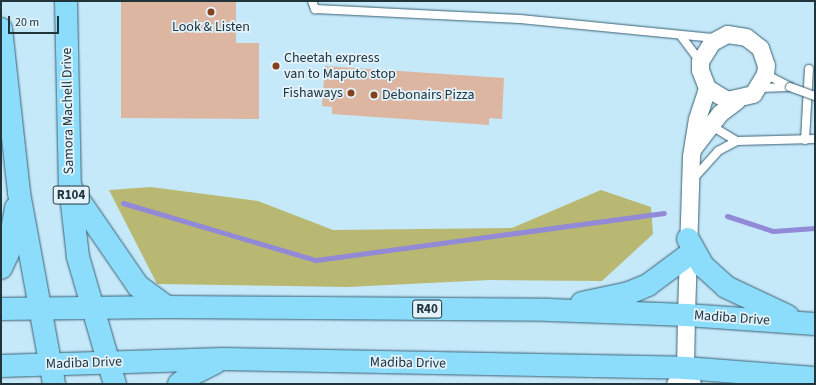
<!DOCTYPE html>
<html>
<head>
<meta charset="utf-8">
<style>
	body { margin:0 }
	#map { position:relative; width:816px; height:385px; overflow:hidden; background:#c6e9fa; font-family:"Source Sans 3",sans-serif }
	div>[style] { position:absolute }
	[style*='--x'] { left:calc(var(--x)*1px); top:calc(var(--y)*1px); width:calc(var(--w)*1px); rotate:calc(var(--a)*1deg) }
	.green>* { inset:0; background:#b9b872 }
	.stream>* { height:5px; margin:-2.5px; padding:0 2.5px; transform-origin:2.5px; border-radius:2.5px; background:#9289d7 }
	.building>* { inset:0; background:#ddb6a2 }
	.roads { filter:drop-shadow(0 0 1px #396173) drop-shadow(0 0 1px #396173) }
	.lane>* { height:8px; margin:-4px; padding:0 4px; transform-origin:4px; border-radius:4px; background:#fff }
	.street>* { height:17px; margin:-8.5px; padding:0 8.5px; transform-origin:8.5px; border-radius:8.5px; background:#fff }
	.primary>* { height:22px; margin:-11px; padding:0 11px; transform-origin:11px; border-radius:11px; background:#8cdcfb }
	.bridges { filter:drop-shadow(0 0 1px #396173) drop-shadow(0 0 1px #396173) }
	.lane-bridge>* { height:8px; margin:-4px; padding:0 4px; transform-origin:4px; border-radius:4px; background:#fff }
	.dots>* { width:11px; height:11px; translate:-50% -50%; box-sizing:border-box; border:2px solid #e2f3fc; border-radius:50% }
	span { translate:-50% -50%; white-space:nowrap; text-align:center; line-height:1.15; -webkit-text-stroke:3.5px #e2f3fc; paint-order:stroke }
	.shield-label span { padding:1px 3px; background:#e2f3fc; border:1px solid; border-radius:3px; -webkit-text-stroke-width:0 }
	.shield-label { font-size:13px; color:#21333b; font-weight:700 }
	.poi-label { font-size:14px; color:#21333b }
	.left { translate:0 -50%; text-align:left }
	.right { translate:-100% -50%; text-align:right }
	.street-label { font-size:14px; color:#21333b }
	.frame { position:absolute; inset:0; border:2px solid #21333b; pointer-events:none }
	.scale { position:absolute; left:8px; top:16px; width:51px; height:18px; box-sizing:border-box; border:2px solid #21333b; border-top:0; padding-left:5px; font-size:12px; line-height:14px; white-space:nowrap; color:#21333b; -webkit-text-stroke:3px #e2f3fc; paint-order:stroke }
</style>
</head>
<body>
<div id="map">
	<div class="green">
		<i style="clip-path:polygon(151px 187px,258px 201px,333px 230px,512px 228px,601px 190px,651px 207px,653px 234px,602px 281px,490px 280px,348px 287px,157px 284px,109px 190px)"></i>
	</div>
	<div class="stream">
		<i style="--x:123;--y:203;--w:201;--a:16.5"></i>
		<i style="--x:316;--y:260;--w:351;--a:-7.7"></i>
		<i style="--x:727;--y:216;--w:48;--a:18.1"></i>
		<i style="--x:773;--y:231;--w:42;--a:-4.1"></i>
	</div>
	<div class="building">
		<i style="clip-path:polygon(121px 1px,236px 1px,236px 43px,259px 43px,259px 119px,121px 118px)"></i>
		<i style="clip-path:polygon(325px 66px,504px 78px,502px 119px,489px 118px,489px 125px,332px 114px,332px 107px,322px 106px)"></i>
	</div>
	<div class="roads">
		<div class="lane">
			<i style="--x:312;--y:1;--w:9;--a:69"></i>
			<i style="--x:315;--y:9;--w:205;--a:2.8"></i>
			<i style="--x:520;--y:19;--w:196;--a:5.6"></i>
			<i style="--x:681;--y:36;--w:31;--a:53"></i>
			<i style="--x:765;--y:74;--w:28;--a:27"></i>
			<i style="--x:759;--y:88;--w:31;--a:-2"></i>
			<i style="--x:710;--y:125;--w:31;--a:31"></i>
			<i style="--x:737;--y:141;--w:78;--a:-1.5"></i>
			<i style="--x:805;--y:140;--w:71;--a:-86.8"></i>
			<i style="--x:693;--y:179;--w:38;--a:-48"></i>
			<i style="--x:718;--y:151;--w:21;--a:-28"></i>
		</div>
		<div class="street">
			<i style="--x:693;--y:148;--w:44;--a:-52.4"></i>
			<i style="--x:720;--y:113;--w:20;--a:-37"></i>
			<i style="--x:675;--y:384;--w:19;--a:-58"></i>
			<i style="--x:692;--y:384;--w:17;--a:-114"></i>
			<i style="--x:685;--y:368;--w:53;--a:-88.9"></i>
			<i style="--x:686;--y:315;--w:159;--a:-88.2"></i>
			<i style="--x:691;--y:156;--w:37;--a:-81"></i>
			<i style="--x:697;--y:119;--w:33;--a:-72"></i>
			<i style="--x:707;--y:88;--w:19;--a:-111"></i>
			<i style="--x:700;--y:70;--w:9;--a:-90"></i>
			<i style="--x:700;--y:61;--w:22;--a:-58"></i>
			<i style="--x:712;--y:42;--w:17;--a:-28"></i>
			<i style="--x:727;--y:34;--w:19;--a:9"></i>
			<i style="--x:746;--y:37;--w:18;--a:38"></i>
			<i style="--x:760;--y:48;--w:18;--a:71"></i>
			<i style="--x:766;--y:65;--w:9;--a:96"></i>
			<i style="--x:765;--y:74;--w:23;--a:121"></i>
			<i style="--x:753;--y:94;--w:27;--a:167"></i>
			<i style="--x:727;--y:100;--w:23;--a:-149"></i>
		</div>
		<div class="primary">
			<i style="--x:66;--y:1;--w:185;--a:88.8"></i>
			<i style="--x:70;--y:186;--w:71;--a:83.6"></i>
			<i style="--x:78;--y:257;--w:132;--a:73.8"></i>
			<i style="--x:1;--y:29;--w:165;--a:83.7"></i>
			<i style="--x:19;--y:193;--w:194;--a:79.6"></i>
			<i style="--x:72;--y:190;--w:116;--a:55.5"></i>
			<i style="--x:138;--y:286;--w:36;--a:36"></i>
			<i style="--x:688;--y:239;--w:31;--a:61"></i>
			<i style="--x:703;--y:266;--w:31;--a:42"></i>
			<i style="--x:726;--y:287;--w:68;--a:25.1"></i>
			<i style="--x:1;--y:268;--w:17;--a:-65"></i>
			<i style="--x:8;--y:253;--w:46;--a:-79.9"></i>
			<i style="--x:582;--y:303;--w:48;--a:-12"></i>
			<i style="--x:629;--y:293;--w:21;--a:-23"></i>
			<i style="--x:648;--y:285;--w:49;--a:-36.6"></i>
			<i style="--x:1;--y:309;--w:166;--a:-0.7"></i>
			<i style="--x:167;--y:307;--w:382;--a:0.4"></i>
			<i style="--x:549;--y:310;--w:137;--a:2.1"></i>
			<i style="--x:686;--y:315;--w:129;--a:4"></i>
			<i style="--x:1;--y:366;--w:222;--a:-1.8"></i>
			<i style="--x:223;--y:359;--w:462;--a:1.1"></i>
			<i style="--x:685;--y:368;--w:130;--a:4.4"></i>
			<i style="--x:179;--y:384;--w:13;--a:-39"></i>
			<i style="--x:189;--y:376;--w:30;--a:-27"></i>
		</div>
	</div>
	<div class="bridges">
		<div class="lane-bridge">
			<i style="--x:790;--y:87;--w:27;--a:20"></i>
		</div>
	</div>
	<div class="dots">
		<i style="left:211px;top:12px;background:#864118"></i>
		<i style="left:276px;top:66px;background:#864118"></i>
		<i style="left:351px;top:93px;background:#864118"></i>
		<i style="left:374px;top:95px;background:#864118"></i>
	</div>
	<div class="shield-label">
		<span style="left:71px;top:195px">R104</span>
		<span style="left:427px;top:309px">R40</span>
	</div>
	<div class="poi-label">
		<span style="left:211px;top:27px">Look &amp; Listen</span>
		<span class="left" style="left:284px;top:66px">Cheetah express<br>van to Maputo stop</span>
		<span class="right" style="left:343px;top:93px">Fishaways</span>
		<span class="left" style="left:382px;top:95px">Debonairs Pizza</span>
	</div>
	<div class="street-label">
		<span style="left:68px;top:111px;rotate:-91deg">Samora Machell Drive</span>
		<span style="left:732px;top:318px;rotate:4deg">Madiba Drive</span>
		<span style="left:84px;top:363px;rotate:-2deg">Madiba Drive</span>
		<span style="left:408px;top:363px;rotate:1deg">Madiba Drive</span>
	</div>
	<div class="frame"></div>
	<div class="scale">20 m</div>
</div>
</body>
</html>
